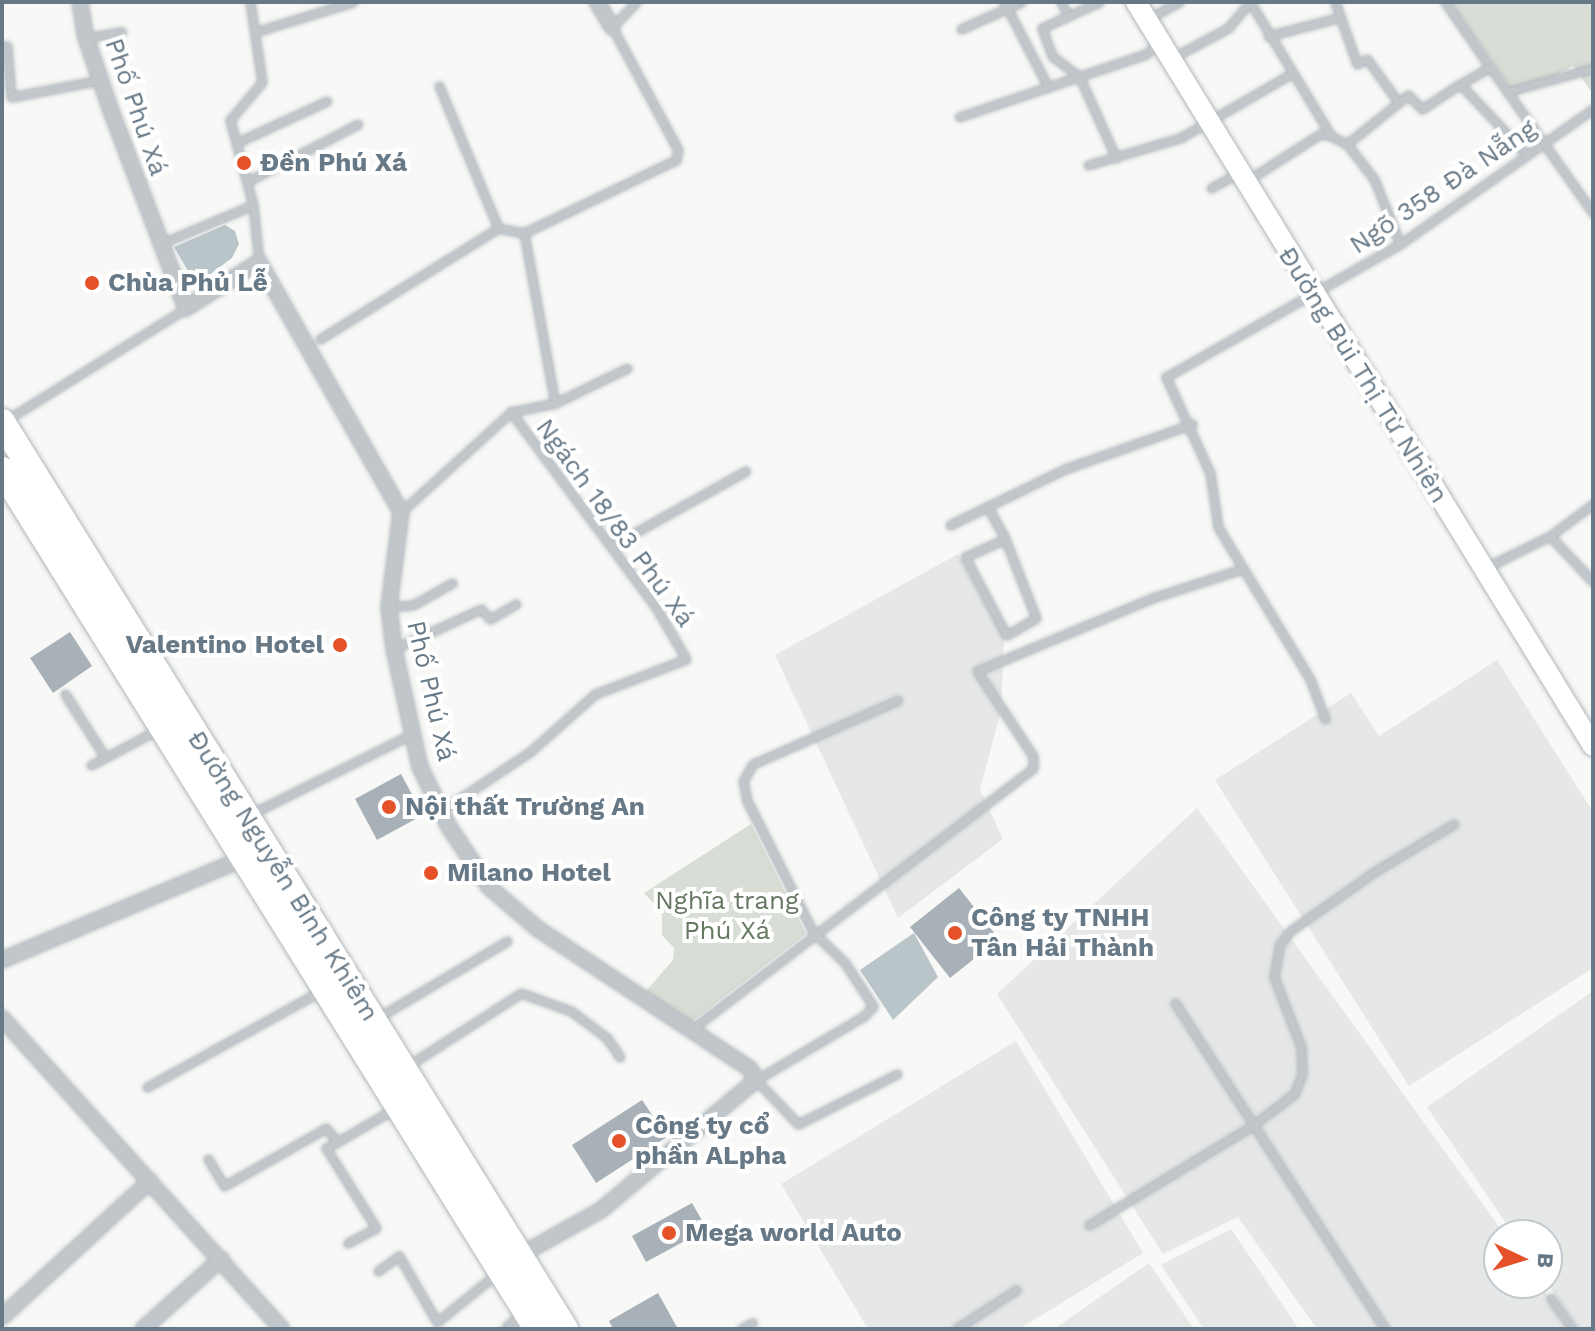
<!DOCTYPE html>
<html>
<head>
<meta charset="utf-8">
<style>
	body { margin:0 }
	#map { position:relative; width:1595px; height:1331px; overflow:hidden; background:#f8f8f6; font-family:"Work Sans",sans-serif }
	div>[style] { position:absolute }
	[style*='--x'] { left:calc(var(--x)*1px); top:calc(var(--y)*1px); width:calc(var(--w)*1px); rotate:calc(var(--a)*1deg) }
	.built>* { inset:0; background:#e6e7e7 }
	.green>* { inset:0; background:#d8ddd5 }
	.water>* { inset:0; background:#b9c5c9 }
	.building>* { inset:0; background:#a8b1b7 }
	.roads { filter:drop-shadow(0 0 2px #b1b8bd) drop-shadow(0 0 2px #b1b8bd) }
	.lane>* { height:7px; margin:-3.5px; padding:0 3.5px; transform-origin:3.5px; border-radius:3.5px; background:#c1c6ca }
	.street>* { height:14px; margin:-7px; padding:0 7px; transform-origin:7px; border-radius:7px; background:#c1c6ca }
	.secondary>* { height:20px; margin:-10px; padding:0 10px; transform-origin:10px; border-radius:10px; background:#fff }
	.highway>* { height:26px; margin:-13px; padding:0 13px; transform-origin:13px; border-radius:13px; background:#fff }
	.dots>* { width:22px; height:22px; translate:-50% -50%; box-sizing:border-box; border:4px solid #fff; border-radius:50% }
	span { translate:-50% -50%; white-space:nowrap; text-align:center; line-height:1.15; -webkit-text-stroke:8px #fff; paint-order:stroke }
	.street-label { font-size:26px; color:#677987 }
	.poi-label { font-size:26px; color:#677987; font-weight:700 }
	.left { translate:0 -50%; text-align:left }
	.right { translate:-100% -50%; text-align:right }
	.park-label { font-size:26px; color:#667962 }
	.frame { position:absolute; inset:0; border:4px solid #677987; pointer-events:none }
	.north { position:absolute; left:1483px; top:1219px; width:80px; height:80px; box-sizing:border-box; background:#fff; border:2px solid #c2c9cf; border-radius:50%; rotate:94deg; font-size:22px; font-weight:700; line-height:32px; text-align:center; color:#677987 }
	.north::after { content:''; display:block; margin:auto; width:28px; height:36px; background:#e5522a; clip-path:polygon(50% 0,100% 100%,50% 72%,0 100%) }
</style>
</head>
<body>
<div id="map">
	<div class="built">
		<i style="clip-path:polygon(958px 554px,1004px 637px,1001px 710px,980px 790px,1003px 839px,898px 918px,775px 655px)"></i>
		<i style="clip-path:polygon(1497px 660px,1593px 812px,1593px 968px,1409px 1086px,1215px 780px,1351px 693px,1379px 736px)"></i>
		<i style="clip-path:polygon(1197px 808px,1505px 1235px,1499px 1235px,1499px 1283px,1539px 1283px,1572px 1329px,1317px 1329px,1238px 1217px,1163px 1254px,997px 994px)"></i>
		<i style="clip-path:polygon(1593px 991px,1593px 1329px,1579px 1329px,1547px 1283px,1547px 1235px,1514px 1235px,1427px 1107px)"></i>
		<i style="clip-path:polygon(1016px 1041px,1143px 1253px,1019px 1329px,868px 1329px,781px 1184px)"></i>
		<i style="clip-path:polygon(1231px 1229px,1299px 1329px,1204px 1329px,1161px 1265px)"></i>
		<i style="clip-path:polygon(1149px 1263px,1194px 1329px,1054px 1329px)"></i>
	</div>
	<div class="green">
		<i style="clip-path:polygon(1450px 2px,1593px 2px,1593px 94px,1573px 66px,1516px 95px)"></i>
		<i style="clip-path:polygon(751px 824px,806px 934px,690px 1023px,646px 991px,673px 960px,674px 948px,662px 935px,662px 912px,644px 893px)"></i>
	</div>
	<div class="water">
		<i style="clip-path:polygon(225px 225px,235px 231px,239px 244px,232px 258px,196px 285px,174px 247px)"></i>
		<i style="clip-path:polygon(914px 933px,938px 977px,893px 1020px,860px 970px)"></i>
	</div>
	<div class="building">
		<i style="clip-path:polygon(70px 632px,92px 666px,53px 693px,30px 658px)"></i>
		<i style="clip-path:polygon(401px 774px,423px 815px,377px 840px,355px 799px)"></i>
		<i style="clip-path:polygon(959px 888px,999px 939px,950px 978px,910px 927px)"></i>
		<i style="clip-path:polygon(642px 1100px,667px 1137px,596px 1183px,572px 1145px)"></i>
		<i style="clip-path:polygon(692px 1203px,707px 1229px,646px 1262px,632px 1236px)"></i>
		<i style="clip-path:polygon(658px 1293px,678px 1329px,613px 1329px,609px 1321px)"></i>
	</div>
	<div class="roads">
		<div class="lane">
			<i style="--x:250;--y:2;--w:81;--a:81.5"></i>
			<i style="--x:262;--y:82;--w:50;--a:130.1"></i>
			<i style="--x:230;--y:120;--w:88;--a:74.9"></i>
			<i style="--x:253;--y:205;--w:57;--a:84"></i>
			<i style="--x:1004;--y:2;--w:96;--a:62.6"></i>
			<i style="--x:1061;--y:2;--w:16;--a:63"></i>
			<i style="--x:1068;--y:16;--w:29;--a:155"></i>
			<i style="--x:1042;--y:28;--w:30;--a:70"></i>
			<i style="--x:1052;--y:56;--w:34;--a:37"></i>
			<i style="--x:1079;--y:76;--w:90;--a:65.7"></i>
			<i style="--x:1335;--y:2;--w:66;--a:70.5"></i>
			<i style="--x:1357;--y:64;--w:11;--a:-27"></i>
			<i style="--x:1367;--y:59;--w:53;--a:54.2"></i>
			<i style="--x:1445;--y:2;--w:79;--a:55.3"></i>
			<i style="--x:1490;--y:67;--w:34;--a:150"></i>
			<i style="--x:1460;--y:84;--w:98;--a:46.7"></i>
			<i style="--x:1068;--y:16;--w:34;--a:-24"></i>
			<i style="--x:1149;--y:18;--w:34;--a:-28"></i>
			<i style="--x:961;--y:29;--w:66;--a:-24.2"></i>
			<i style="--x:255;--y:32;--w:102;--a:-17"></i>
			<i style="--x:1268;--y:36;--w:75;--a:-14.6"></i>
			<i style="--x:86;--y:38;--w:36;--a:-10"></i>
			<i style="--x:2;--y:46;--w:5;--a:0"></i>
			<i style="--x:7;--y:46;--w:51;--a:85.5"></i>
			<i style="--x:11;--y:97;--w:91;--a:-10.8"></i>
			<i style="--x:1174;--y:57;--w:61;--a:-28.2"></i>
			<i style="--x:1228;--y:28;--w:34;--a:-50"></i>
			<i style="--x:1250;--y:2;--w:157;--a:58.8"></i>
			<i style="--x:1331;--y:136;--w:18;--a:27"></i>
			<i style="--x:1347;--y:144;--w:44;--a:52.4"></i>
			<i style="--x:1374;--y:179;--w:70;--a:68.2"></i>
			<i style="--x:1490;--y:67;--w:179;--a:54.8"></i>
			<i style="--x:439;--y:86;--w:154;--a:67.4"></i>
			<i style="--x:1510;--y:91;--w:86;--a:-15.5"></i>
			<i style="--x:959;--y:117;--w:197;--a:-18.6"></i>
			<i style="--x:1146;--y:54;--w:18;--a:-43"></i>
			<i style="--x:236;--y:143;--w:100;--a:-24.8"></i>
			<i style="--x:1347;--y:144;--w:78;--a:-38.8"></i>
			<i style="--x:1408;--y:95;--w:20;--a:45"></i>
			<i style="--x:1422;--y:109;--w:45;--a:-33.3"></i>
			<i style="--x:1088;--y:165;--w:96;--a:-16.4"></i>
			<i style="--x:1180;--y:138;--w:128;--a:-30"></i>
			<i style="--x:1248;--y:180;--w:85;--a:-32.6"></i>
			<i style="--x:1320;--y:134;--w:11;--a:10"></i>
			<i style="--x:247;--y:182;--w:125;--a:-27.6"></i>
			<i style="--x:1211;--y:188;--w:31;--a:-29"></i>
			<i style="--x:524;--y:233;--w:173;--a:79.7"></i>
			<i style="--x:160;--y:244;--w:101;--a:-22.8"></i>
			<i style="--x:320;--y:339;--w:210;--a:-31.9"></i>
			<i style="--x:498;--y:228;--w:26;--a:11"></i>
			<i style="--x:524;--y:233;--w:169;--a:-25.7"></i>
			<i style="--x:676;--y:160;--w:10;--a:-79"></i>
			<i style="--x:678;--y:150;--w:140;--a:-118.2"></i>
			<i style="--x:612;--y:27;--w:35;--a:-46"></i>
			<i style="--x:8;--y:419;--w:210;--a:-31.9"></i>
			<i style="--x:987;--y:506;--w:38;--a:61"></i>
			<i style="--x:1005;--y:539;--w:85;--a:68.6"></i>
			<i style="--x:1036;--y:618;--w:34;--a:150"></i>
			<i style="--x:1006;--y:635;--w:88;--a:-117.7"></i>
			<i style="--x:965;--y:557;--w:44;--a:-24.2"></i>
			<i style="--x:401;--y:512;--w:149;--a:-42.3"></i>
			<i style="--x:511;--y:412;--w:45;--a:-11.6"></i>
			<i style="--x:555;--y:403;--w:80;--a:-25.9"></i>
			<i style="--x:950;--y:525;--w:128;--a:-26"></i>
			<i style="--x:1065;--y:469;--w:135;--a:-19.5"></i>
			<i style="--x:1550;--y:536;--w:63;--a:46.9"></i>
			<i style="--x:611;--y:546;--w:154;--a:-29.1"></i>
			<i style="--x:1485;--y:568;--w:72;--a:-26.2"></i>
			<i style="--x:1550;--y:536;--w:54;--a:-36.7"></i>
			<i style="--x:389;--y:607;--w:24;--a:-5"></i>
			<i style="--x:413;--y:605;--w:45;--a:-29.4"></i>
			<i style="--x:394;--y:649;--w:96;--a:-24.7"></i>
			<i style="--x:481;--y:609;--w:13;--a:48"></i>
			<i style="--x:490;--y:619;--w:30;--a:-30"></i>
			<i style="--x:65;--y:694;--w:75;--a:57.6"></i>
			<i style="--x:1325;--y:719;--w:43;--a:-110.6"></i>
			<i style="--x:1310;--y:679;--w:178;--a:-121.2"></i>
			<i style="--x:1218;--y:527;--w:55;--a:-98.4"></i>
			<i style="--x:1210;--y:473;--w:106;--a:-114.6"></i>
			<i style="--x:1166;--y:377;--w:269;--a:-29.6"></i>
			<i style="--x:1400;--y:244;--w:236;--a:-35"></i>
			<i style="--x:91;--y:765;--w:77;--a:-27.9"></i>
			<i style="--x:441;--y:811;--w:108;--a:-33.7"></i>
			<i style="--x:531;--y:751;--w:86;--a:-41.7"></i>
			<i style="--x:595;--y:694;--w:97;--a:-21"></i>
			<i style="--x:686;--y:659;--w:61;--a:-120.3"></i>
			<i style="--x:655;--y:606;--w:242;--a:-126.6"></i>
			<i style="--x:251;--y:814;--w:180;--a:-26.4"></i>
			<i style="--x:1175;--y:1003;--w:388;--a:57.2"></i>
			<i style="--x:379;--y:1017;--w:149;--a:-30.7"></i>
			<i style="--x:692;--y:1029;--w:429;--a:-37.4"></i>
			<i style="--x:1033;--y:768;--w:12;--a:-90"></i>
			<i style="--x:1033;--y:756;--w:102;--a:-123.4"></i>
			<i style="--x:977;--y:671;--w:190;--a:-22.6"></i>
			<i style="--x:1152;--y:598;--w:95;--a:-17.9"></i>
			<i style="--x:409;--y:1065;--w:133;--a:-32.7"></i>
			<i style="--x:521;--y:993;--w:53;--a:19.8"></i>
			<i style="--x:571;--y:1011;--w:45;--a:36.9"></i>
			<i style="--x:607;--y:1038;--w:23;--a:56"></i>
			<i style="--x:897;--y:1074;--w:111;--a:153.2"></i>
			<i style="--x:798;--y:1124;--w:61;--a:-133.7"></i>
			<i style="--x:756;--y:1080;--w:126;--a:-30.7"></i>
			<i style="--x:864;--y:1016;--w:13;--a:-48"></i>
			<i style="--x:873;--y:1006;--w:51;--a:-123.1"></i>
			<i style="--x:845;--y:963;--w:45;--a:-135.9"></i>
			<i style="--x:813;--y:932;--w:147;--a:-116.7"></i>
			<i style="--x:747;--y:801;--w:20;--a:-101"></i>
			<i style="--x:743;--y:781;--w:20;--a:-60"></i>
			<i style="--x:753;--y:764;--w:158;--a:-23.8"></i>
			<i style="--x:147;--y:1087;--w:199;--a:-28.9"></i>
			<i style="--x:337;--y:1142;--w:13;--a:151"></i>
			<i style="--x:326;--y:1148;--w:94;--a:58"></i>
			<i style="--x:376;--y:1228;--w:32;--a:152"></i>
			<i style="--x:208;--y:1159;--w:31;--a:59"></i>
			<i style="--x:224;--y:1186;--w:117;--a:-29.6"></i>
			<i style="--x:326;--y:1128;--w:18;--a:52"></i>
			<i style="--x:337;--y:1142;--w:66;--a:-30.1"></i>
			<i style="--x:1089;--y:1225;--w:191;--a:-31.3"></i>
			<i style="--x:1252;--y:1126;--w:53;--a:-37.3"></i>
			<i style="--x:1294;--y:1094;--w:22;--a:-68"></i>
			<i style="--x:1302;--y:1074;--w:27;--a:-92"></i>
			<i style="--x:1301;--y:1047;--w:75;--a:-111.1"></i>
			<i style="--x:1274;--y:977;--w:34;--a:-80"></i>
			<i style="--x:1280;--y:944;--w:16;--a:-52"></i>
			<i style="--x:1290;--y:931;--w:103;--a:-35.1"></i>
			<i style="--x:1374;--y:872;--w:93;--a:-31"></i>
			<i style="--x:378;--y:1271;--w:26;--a:-36"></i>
			<i style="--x:399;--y:1256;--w:76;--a:60.1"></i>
			<i style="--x:437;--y:1322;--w:75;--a:-39"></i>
			<i style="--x:1551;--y:1298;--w:38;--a:55"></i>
			<i style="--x:741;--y:1329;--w:13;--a:-29"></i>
			<i style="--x:956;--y:1329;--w:72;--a:-33"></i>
		</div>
		<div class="street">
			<i style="--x:80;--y:2;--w:36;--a:81"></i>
			<i style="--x:86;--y:38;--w:77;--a:71.1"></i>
			<i style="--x:111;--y:111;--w:211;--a:69.2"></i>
			<i style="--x:186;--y:308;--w:86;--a:-32.2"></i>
			<i style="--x:259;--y:262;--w:288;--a:60.4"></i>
			<i style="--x:401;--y:512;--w:96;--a:97.2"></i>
			<i style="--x:389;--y:607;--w:42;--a:83.2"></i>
			<i style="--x:394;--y:649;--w:121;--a:77.6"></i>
			<i style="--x:420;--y:767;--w:67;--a:64.2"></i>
			<i style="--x:449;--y:827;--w:72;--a:56.3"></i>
			<i style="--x:489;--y:887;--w:65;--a:40.6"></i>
			<i style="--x:538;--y:929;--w:254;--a:33.4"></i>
			<i style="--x:750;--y:1069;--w:13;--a:61"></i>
			<i style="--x:756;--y:1080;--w:202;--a:140"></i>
			<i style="--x:601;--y:1210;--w:94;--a:150.7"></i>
			<i style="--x:597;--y:2;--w:29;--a:59"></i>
			<i style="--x:2;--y:960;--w:260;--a:-22.8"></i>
			<i style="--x:2;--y:1018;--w:418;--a:48"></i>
			<i style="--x:2;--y:1317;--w:201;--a:-42.6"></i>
			<i style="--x:143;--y:1329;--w:105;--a:-41.9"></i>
			<i style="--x:510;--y:1329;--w:22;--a:-39"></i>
		</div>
		<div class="secondary">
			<i style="--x:1136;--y:2;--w:873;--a:58.44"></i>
		</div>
		<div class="highway">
			<i style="--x:2;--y:422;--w:1068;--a:58.17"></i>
			<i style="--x:2;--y:470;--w:1012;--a:58.08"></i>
		</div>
	</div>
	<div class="dots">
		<i style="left:244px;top:163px;background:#e5522a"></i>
		<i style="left:92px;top:283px;background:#e5522a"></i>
		<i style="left:340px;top:645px;background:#e5522a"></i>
		<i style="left:389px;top:807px;background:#e5522a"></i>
		<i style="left:431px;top:873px;background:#e5522a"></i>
		<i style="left:955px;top:933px;background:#e5522a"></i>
		<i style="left:619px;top:1141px;background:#e5522a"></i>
		<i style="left:669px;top:1233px;background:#e5522a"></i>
	</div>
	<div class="street-label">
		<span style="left:136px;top:107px;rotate:71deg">Phố Phú Xá</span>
		<span style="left:1443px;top:187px;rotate:-34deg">Ngõ 358 Đà Nẵng</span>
		<span style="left:1363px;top:375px;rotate:58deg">Đường Bùi Thị Từ Nhiên</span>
		<span style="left:615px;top:523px;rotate:54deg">Ngách 18/83 Phú Xá</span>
		<span style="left:431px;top:691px;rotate:77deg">Phố Phú Xá</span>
		<span style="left:283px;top:876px;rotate:58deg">Đường Nguyễn Bỉnh Khiêm</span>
	</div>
	<div class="poi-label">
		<span class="left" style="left:260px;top:163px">Đền Phú Xá</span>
		<span class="left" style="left:108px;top:283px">Chùa Phủ Lễ</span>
		<span class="right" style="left:324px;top:645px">Valentino Hotel</span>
		<span class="left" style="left:405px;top:807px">Nội thất Trường An</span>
		<span class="left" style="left:447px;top:873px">Milano Hotel</span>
		<span class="left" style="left:971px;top:933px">Công ty TNHH<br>Tân Hải Thành</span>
		<span class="left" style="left:635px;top:1141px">Công ty cổ<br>phần ALpha</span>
		<span class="left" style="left:685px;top:1233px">Mega world Auto</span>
	</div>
	<div class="park-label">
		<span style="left:727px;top:916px">Nghĩa trang<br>Phú Xá</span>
	</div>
	<div class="frame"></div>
	<div class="north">B</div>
</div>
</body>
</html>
